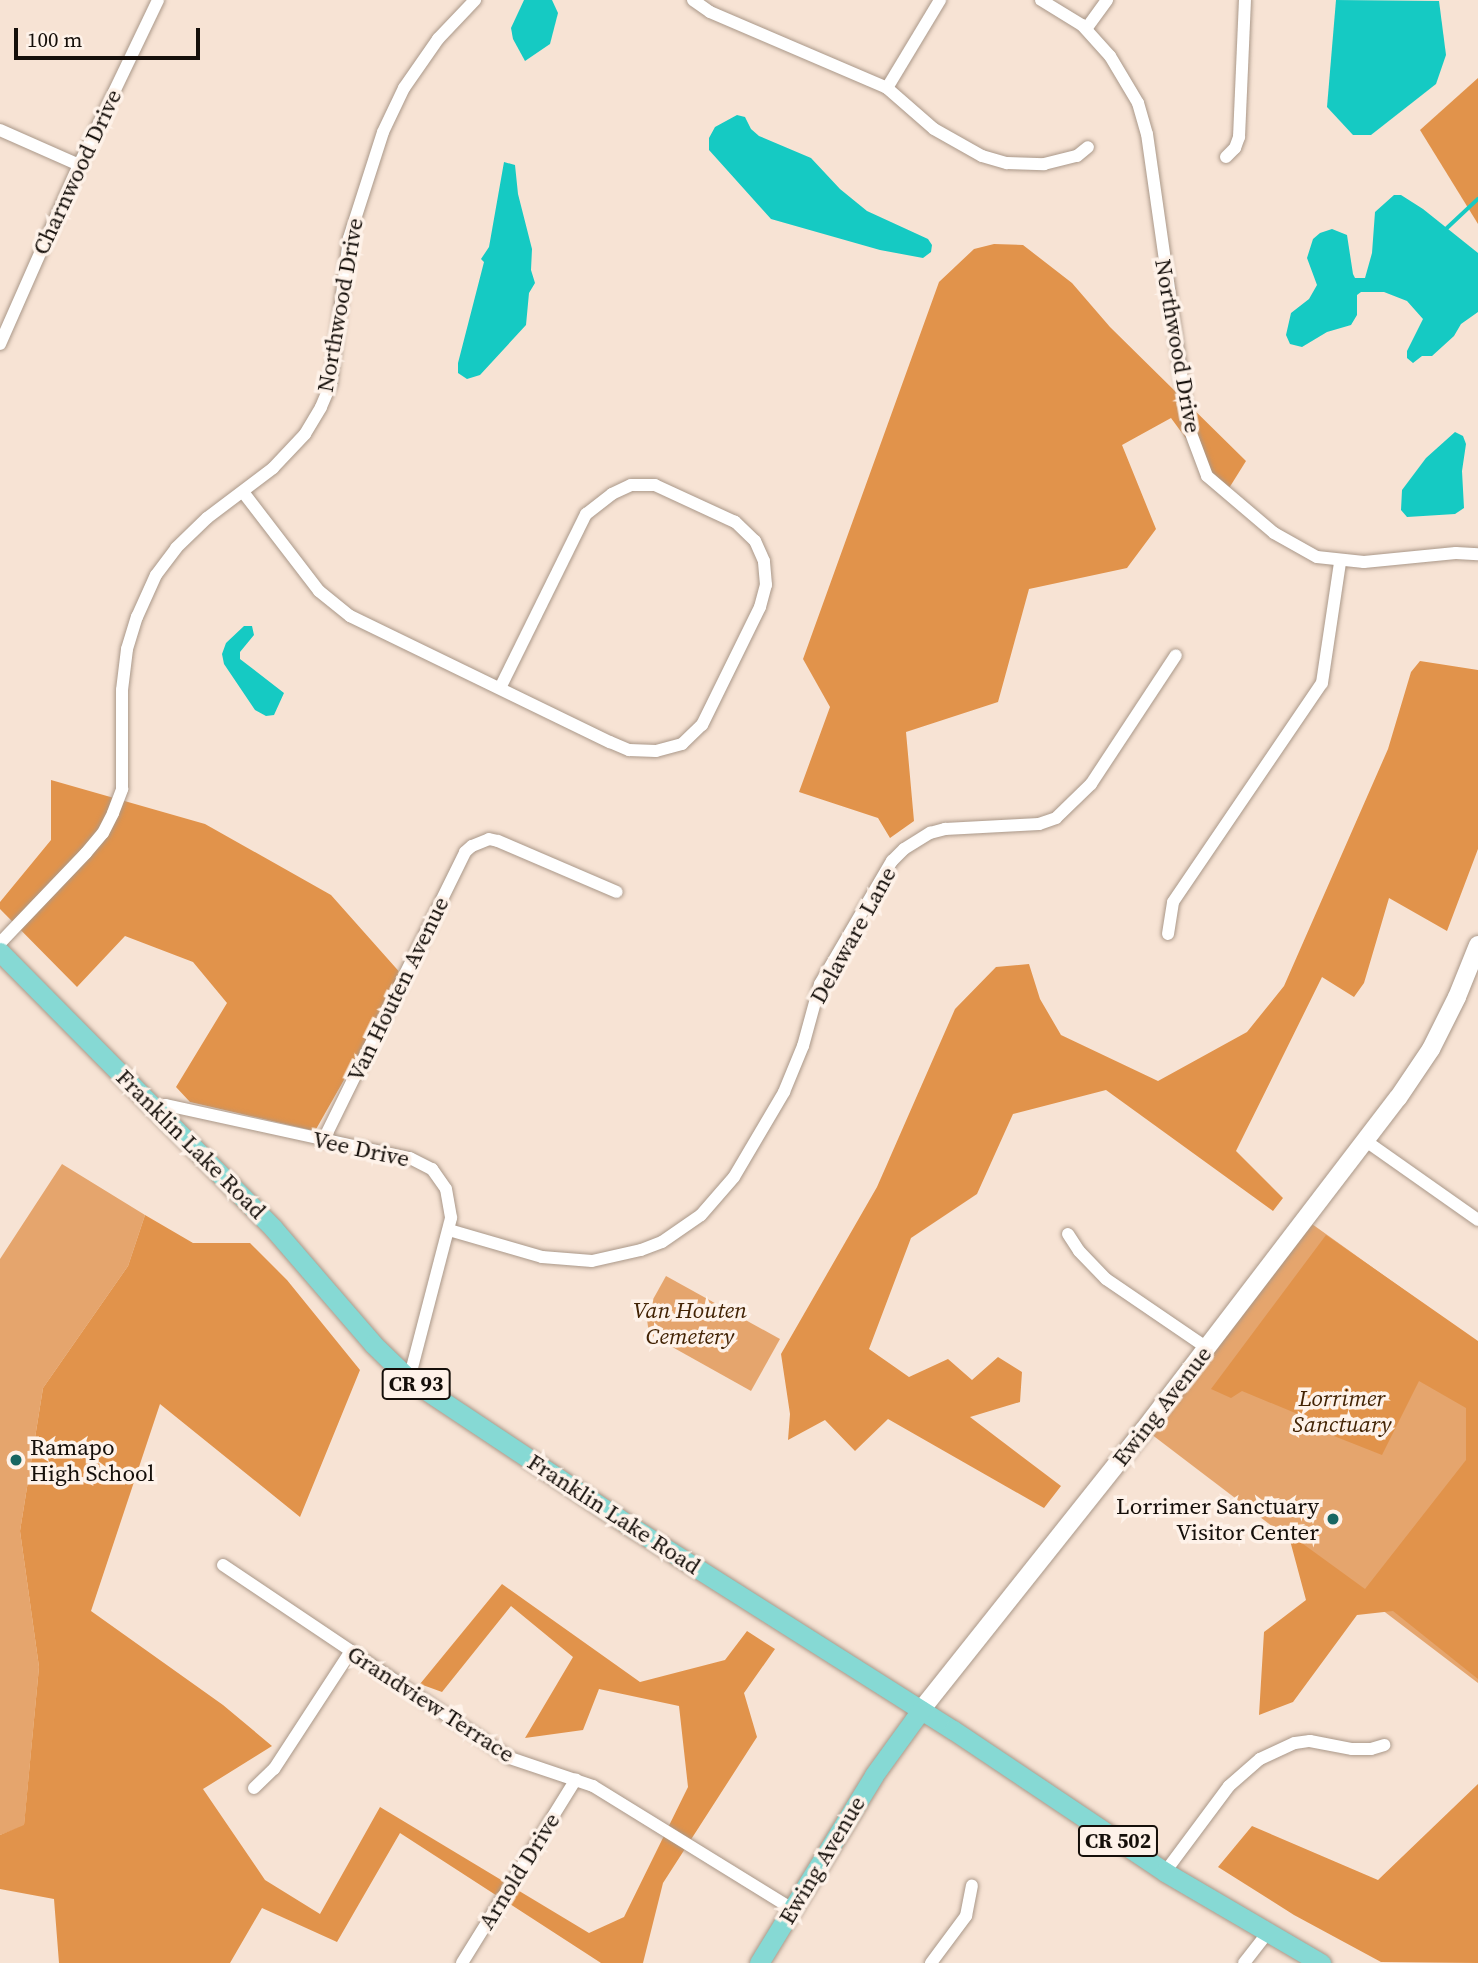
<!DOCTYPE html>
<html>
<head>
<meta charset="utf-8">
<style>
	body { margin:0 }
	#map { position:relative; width:1478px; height:1963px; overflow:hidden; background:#f7e3d4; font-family:"Source Serif 4",serif }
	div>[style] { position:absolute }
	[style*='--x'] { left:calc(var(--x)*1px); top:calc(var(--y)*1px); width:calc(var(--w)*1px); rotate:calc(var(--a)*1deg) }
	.green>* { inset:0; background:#e5a56d }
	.forest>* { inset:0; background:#e1934b }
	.water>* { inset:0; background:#15cac3 }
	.stream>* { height:3.5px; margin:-1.75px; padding:0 1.75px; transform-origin:1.75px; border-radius:1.75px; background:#15cac3 }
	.roads { filter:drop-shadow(0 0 2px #aa9889) drop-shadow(0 0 2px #aa9889) }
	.minor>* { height:12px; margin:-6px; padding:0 6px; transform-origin:6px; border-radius:6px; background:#fff }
	.secondary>* { height:18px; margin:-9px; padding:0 9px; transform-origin:9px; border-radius:9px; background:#fff }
	.primary>* { height:19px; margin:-9.5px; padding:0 9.5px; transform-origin:9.5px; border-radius:9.5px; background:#86d9d4 }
	.dots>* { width:19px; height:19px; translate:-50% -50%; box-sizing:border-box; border:4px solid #fef2e9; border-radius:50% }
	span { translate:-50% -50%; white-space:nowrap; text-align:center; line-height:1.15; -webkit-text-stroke:7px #fef2e9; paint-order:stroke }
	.shield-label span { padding:2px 5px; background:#fef2e9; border:2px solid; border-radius:5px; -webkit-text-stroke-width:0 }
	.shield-label { font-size:21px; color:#150f0a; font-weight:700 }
	.street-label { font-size:23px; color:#150f0a }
	.park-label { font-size:23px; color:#422304; font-style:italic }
	.poi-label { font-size:23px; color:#150f0a }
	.left { translate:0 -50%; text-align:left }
	.right { translate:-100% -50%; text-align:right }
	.scale { position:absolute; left:14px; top:28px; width:186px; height:32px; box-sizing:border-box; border:4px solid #150f0a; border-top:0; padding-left:9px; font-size:21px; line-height:24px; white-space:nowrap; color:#150f0a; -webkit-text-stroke:5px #fef2e9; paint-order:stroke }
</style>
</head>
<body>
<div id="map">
	<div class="green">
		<i style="clip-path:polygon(62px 1164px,145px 1215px,128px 1266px,43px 1388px,20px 1531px,39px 1667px,24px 1826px,0 1835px,0 1259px)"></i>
		<i style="clip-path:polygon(1312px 1224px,1478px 1343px,1478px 1683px,1151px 1434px)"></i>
		<i style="clip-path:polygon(666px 1276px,780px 1339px,751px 1391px,649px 1334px,646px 1312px)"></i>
	</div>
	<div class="forest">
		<i style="clip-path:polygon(1478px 78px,1478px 224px,1420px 130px)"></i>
		<i style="clip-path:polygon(994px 244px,1023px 245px,1072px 283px,1110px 327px,1246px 461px,1226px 493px,1171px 418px,1122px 445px,1156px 529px,1127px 568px,1029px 589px,998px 702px,906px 732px,914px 821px,890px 838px,878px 818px,799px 792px,830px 707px,803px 659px,939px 282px,974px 249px)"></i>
		<i style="clip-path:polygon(1420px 661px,1478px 670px,1478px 849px,1447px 931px,1389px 898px,1364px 983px,1354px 997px,1322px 977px,1236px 1151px,1283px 1198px,1273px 1211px,1106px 1090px,1013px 1114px,977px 1194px,911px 1238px,869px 1349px,909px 1377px,948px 1359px,972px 1380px,998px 1357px,1022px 1372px,1020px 1402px,970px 1417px,1061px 1486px,1044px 1508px,888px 1419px,855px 1451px,825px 1420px,788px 1440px,790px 1414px,781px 1354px,877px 1187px,955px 1009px,996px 967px,1029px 964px,1040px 999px,1061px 1035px,1158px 1081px,1247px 1032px,1284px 986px,1388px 749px,1411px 672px)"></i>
		<i style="clip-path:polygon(51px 780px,205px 824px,331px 895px,403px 976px,315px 1131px,190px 1102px,176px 1087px,227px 1003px,193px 962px,125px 936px,77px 987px,0 909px,0 902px,51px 840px)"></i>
		<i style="clip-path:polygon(145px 1215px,193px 1243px,250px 1243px,287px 1280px,360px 1370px,300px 1517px,160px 1404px,91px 1611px,223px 1705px,272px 1746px,203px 1789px,265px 1880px,320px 1914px,380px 1807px,589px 1933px,624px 1917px,688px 1787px,679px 1706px,599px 1689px,583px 1730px,525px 1738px,573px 1657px,511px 1606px,442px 1692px,420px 1684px,502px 1584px,640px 1682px,725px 1660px,747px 1631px,775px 1649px,744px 1693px,757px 1737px,663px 1883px,643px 1963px,601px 1963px,400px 1833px,337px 1942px,262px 1908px,230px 1963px,59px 1963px,54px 1899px,0 1889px,0 1835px,24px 1825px,39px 1667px,20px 1531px,43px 1388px,128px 1266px)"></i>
		<i style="clip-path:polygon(1326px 1235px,1478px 1341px,1478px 1679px,1393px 1611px,1357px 1615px,1293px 1702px,1259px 1715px,1264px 1632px,1306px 1600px,1288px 1533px,1365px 1589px,1466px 1460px,1466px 1408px,1419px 1381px,1382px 1455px,1301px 1423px,1305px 1417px,1242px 1391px,1231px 1398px,1211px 1389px)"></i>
		<i style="clip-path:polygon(1478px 1784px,1478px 1963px,1381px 1962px,1294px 1915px,1218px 1867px,1252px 1826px,1378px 1880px)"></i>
	</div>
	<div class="water">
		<i style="clip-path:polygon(524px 0,552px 0,558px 13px,550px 44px,525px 61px,513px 39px,511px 28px)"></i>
		<i style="clip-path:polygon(1336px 0,1439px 1px,1446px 55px,1436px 84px,1371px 135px,1353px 135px,1327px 107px)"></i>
		<i style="clip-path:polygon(737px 115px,745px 117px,751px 129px,759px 136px,811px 158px,840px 189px,867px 211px,928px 239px,932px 245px,931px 252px,923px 258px,880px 250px,771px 219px,709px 150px,709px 138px,715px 127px)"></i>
		<i style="clip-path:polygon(504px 162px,515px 165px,518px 194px,532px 249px,531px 270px,535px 283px,529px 293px,526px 325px,480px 375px,467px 379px,458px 373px,458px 363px,484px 262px,481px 259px,489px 247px)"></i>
		<i style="clip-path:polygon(1394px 195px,1401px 195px,1423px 209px,1478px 253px,1478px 312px,1461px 324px,1454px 336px,1432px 356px,1422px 356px,1413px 363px,1407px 358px,1407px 351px,1423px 319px,1407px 301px,1384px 292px,1361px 292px,1357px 295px,1357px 315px,1351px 325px,1327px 332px,1302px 347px,1290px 344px,1286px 335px,1291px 313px,1309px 299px,1317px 285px,1307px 258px,1313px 239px,1320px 233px,1332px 229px,1347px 235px,1353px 274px,1355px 278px,1365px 278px,1372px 253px,1375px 212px)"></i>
		<i style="clip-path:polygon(1455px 432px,1463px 436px,1466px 444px,1462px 471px,1464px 508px,1455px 514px,1407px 517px,1401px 510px,1402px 490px,1426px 458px)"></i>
		<i style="clip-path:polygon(244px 626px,252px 626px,254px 635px,240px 652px,240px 659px,284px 693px,274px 715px,266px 716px,255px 710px,224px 664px,222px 654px,226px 643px)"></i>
	</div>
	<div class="stream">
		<i style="--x:1447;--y:228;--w:42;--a:-43.1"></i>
	</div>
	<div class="roads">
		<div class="minor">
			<i style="--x:693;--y:0;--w:21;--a:35"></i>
			<i style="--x:710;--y:12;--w:193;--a:23.2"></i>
			<i style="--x:887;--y:88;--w:62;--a:41.1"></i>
			<i style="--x:934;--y:129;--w:55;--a:29.4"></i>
			<i style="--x:982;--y:156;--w:26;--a:16"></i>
			<i style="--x:1007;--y:163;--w:37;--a:2"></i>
			<i style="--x:1044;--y:164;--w:34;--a:-14"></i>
			<i style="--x:1077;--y:156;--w:14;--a:-39"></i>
			<i style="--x:1041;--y:0;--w:48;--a:31.4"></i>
			<i style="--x:1082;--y:25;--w:42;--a:47.9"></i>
			<i style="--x:1110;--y:56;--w:55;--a:59.2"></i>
			<i style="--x:1138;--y:103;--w:32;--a:74"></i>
			<i style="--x:1147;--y:134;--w:297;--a:81.9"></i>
			<i style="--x:1189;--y:428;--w:51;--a:69.4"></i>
			<i style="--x:1207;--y:476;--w:88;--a:40.4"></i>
			<i style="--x:1274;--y:533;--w:49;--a:29.2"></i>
			<i style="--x:1317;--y:557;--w:47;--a:6.1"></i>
			<i style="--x:1364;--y:562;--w:92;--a:-5.6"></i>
			<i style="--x:1456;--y:553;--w:22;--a:3"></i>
			<i style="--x:1086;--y:29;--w:36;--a:-54"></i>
			<i style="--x:887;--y:88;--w:103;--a:-58.9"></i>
			<i style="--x:0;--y:130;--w:86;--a:23.9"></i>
			<i style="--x:1226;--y:157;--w:13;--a:-45"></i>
			<i style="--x:1235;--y:148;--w:12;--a:-70"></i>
			<i style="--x:1239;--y:137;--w:137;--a:-87.5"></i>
			<i style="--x:0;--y:344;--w:196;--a:-66.2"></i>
			<i style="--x:79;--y:165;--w:183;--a:-64.4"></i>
			<i style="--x:243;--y:492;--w:125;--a:52.5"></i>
			<i style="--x:319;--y:591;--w:40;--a:39"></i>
			<i style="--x:350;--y:616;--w:289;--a:25.9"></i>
			<i style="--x:610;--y:742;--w:21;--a:23"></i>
			<i style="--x:629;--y:750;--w:27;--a:2"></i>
			<i style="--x:656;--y:751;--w:27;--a:-15"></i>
			<i style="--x:682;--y:744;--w:28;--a:-44"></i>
			<i style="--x:702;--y:725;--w:131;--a:-63.8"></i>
			<i style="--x:760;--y:607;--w:23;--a:-75"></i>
			<i style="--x:766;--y:585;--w:24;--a:-95"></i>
			<i style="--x:764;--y:561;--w:22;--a:-114"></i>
			<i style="--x:755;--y:541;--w:28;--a:-136"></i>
			<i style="--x:735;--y:522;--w:88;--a:-155.2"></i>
			<i style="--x:655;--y:485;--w:24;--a:180"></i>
			<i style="--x:631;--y:485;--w:21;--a:155"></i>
			<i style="--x:612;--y:494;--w:33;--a:142"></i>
			<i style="--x:586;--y:514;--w:194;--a:116.3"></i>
			<i style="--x:1168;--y:934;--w:32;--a:-81"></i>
			<i style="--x:1173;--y:902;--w:265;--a:-55.8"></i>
			<i style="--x:1322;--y:683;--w:122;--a:-81.5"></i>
			<i style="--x:0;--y:943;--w:124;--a:-46.3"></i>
			<i style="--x:86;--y:853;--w:26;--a:-50"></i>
			<i style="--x:103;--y:833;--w:22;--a:-63"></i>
			<i style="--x:113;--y:813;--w:26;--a:-69"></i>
			<i style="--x:122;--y:789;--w:99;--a:-90"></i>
			<i style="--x:122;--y:690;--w:41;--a:-83"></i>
			<i style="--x:127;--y:649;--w:34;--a:-73"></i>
			<i style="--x:137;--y:617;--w:46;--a:-65.7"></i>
			<i style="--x:156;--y:575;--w:34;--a:-53"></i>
			<i style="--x:176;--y:548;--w:43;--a:-44.1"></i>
			<i style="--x:207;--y:518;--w:83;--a:-37.1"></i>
			<i style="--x:273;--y:468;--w:47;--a:-46.7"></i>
			<i style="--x:305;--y:434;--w:31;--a:-59"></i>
			<i style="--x:321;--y:407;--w:26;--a:-67"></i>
			<i style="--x:331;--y:383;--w:146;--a:-82.9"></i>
			<i style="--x:349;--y:238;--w:111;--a:-72.2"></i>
			<i style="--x:383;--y:132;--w:49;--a:-64.5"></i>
			<i style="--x:404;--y:88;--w:60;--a:-55.2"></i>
			<i style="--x:438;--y:39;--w:54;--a:-46.5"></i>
			<i style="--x:156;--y:1108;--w:10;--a:-17"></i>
			<i style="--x:166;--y:1105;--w:250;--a:12.3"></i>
			<i style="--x:410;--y:1158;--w:25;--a:27"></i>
			<i style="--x:432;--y:1169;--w:24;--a:55"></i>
			<i style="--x:446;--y:1189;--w:29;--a:80"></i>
			<i style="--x:451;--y:1218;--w:166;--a:104.6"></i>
			<i style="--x:323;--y:1141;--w:322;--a:-63.8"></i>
			<i style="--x:465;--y:852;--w:9;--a:-41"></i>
			<i style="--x:472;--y:846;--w:18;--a:-22"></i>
			<i style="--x:489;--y:839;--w:9;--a:13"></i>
			<i style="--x:498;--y:841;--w:129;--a:23.2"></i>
			<i style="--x:1366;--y:1141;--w:137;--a:35.2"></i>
			<i style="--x:449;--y:1230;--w:97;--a:16.2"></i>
			<i style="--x:542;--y:1257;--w:50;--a:4.6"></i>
			<i style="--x:592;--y:1261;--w:50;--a:-12.7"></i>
			<i style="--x:641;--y:1250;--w:22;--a:-21"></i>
			<i style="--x:662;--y:1242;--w:47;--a:-34.7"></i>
			<i style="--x:701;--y:1215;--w:50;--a:-49"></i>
			<i style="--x:734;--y:1177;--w:99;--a:-59.5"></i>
			<i style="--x:784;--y:1092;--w:50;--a:-67.6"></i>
			<i style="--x:803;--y:1046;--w:64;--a:-74.7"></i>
			<i style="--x:820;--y:984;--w:143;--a:-59.7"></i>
			<i style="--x:892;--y:861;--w:17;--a:-45"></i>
			<i style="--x:904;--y:849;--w:31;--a:-32"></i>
			<i style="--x:930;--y:833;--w:16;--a:-15"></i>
			<i style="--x:945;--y:829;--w:94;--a:-3"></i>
			<i style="--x:1039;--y:824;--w:18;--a:-19"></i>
			<i style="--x:1056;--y:818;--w:49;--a:-44.2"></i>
			<i style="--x:1091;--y:784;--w:154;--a:-56.6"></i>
			<i style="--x:1068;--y:1234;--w:20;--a:57"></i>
			<i style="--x:1079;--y:1251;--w:39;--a:46"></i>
			<i style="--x:1106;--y:1279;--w:122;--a:34.3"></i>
			<i style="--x:223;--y:1565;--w:346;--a:33.9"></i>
			<i style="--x:510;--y:1758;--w:88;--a:18.6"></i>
			<i style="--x:593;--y:1786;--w:234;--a:31.7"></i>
			<i style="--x:254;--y:1788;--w:28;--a:-44"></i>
			<i style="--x:274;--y:1769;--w:141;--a:-56.9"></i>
			<i style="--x:1165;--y:1872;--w:107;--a:-53.3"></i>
			<i style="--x:1229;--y:1786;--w:41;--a:-41.1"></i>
			<i style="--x:1260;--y:1759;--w:38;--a:-25"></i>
			<i style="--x:1295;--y:1743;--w:15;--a:-8"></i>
			<i style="--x:1310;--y:1741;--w:43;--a:10.8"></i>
			<i style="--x:1352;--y:1749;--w:19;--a:0"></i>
			<i style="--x:1371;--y:1749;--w:14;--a:-17"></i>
			<i style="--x:462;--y:1963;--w:216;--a:-58.2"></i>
			<i style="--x:931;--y:1963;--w:59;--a:-53.3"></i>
			<i style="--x:966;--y:1916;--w:31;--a:-79"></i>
			<i style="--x:1244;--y:1963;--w:37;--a:-52"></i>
		</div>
		<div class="secondary">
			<i style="--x:921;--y:1710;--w:357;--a:-51.5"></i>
			<i style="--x:1143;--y:1431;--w:419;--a:-52.6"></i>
			<i style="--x:1398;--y:1098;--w:59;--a:-56"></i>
			<i style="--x:1431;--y:1049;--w:58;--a:-63.4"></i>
			<i style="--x:1457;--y:997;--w:56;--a:-68"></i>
		</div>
		<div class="primary">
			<i style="--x:0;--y:952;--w:388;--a:45.3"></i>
			<i style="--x:273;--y:1228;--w:153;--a:49.2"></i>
			<i style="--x:373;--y:1344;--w:50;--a:44.2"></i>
			<i style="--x:409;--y:1379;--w:271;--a:33.6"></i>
			<i style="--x:635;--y:1529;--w:376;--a:32.3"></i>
			<i style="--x:953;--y:1730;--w:255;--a:33.8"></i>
			<i style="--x:1165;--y:1872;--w:181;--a:30.3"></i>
			<i style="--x:759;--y:1963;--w:220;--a:-58.5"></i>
			<i style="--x:874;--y:1775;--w:80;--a:-54.1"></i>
		</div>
	</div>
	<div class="dots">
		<i style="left:16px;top:1460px;background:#186662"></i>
		<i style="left:1333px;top:1519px;background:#186662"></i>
	</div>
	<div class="shield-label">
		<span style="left:416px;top:1384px">CR 93</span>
		<span style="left:1118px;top:1841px">CR 502</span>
	</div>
	<div class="street-label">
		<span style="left:77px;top:172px;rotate:-65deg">Charnwood Drive</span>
		<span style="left:340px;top:305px;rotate:-80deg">Northwood Drive</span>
		<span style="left:1178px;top:346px;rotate:80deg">Northwood Drive</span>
		<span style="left:853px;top:935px;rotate:-61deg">Delaware Lane</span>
		<span style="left:398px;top:989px;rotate:-64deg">Van Houten Avenue</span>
		<span style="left:191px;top:1144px;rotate:45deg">Franklin Lake Road</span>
		<span style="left:361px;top:1149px;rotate:12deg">Vee Drive</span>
		<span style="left:1162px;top:1406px;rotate:-52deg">Ewing Avenue</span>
		<span style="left:614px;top:1514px;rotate:33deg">Franklin Lake Road</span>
		<span style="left:431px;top:1704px;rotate:33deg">Grandview Terrace</span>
		<span style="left:822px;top:1860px;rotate:-59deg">Ewing Avenue</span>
		<span style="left:519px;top:1871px;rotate:-58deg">Arnold Drive</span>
	</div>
	<div class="park-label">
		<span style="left:690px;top:1323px">Van Houten<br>Cemetery</span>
		<span style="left:1342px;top:1411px">Lorrimer<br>Sanctuary</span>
	</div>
	<div class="poi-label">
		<span class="left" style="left:30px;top:1460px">Ramapo<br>High School</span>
		<span class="right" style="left:1319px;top:1519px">Lorrimer Sanctuary<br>Visitor Center</span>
	</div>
	<div class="scale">100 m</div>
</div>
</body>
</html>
